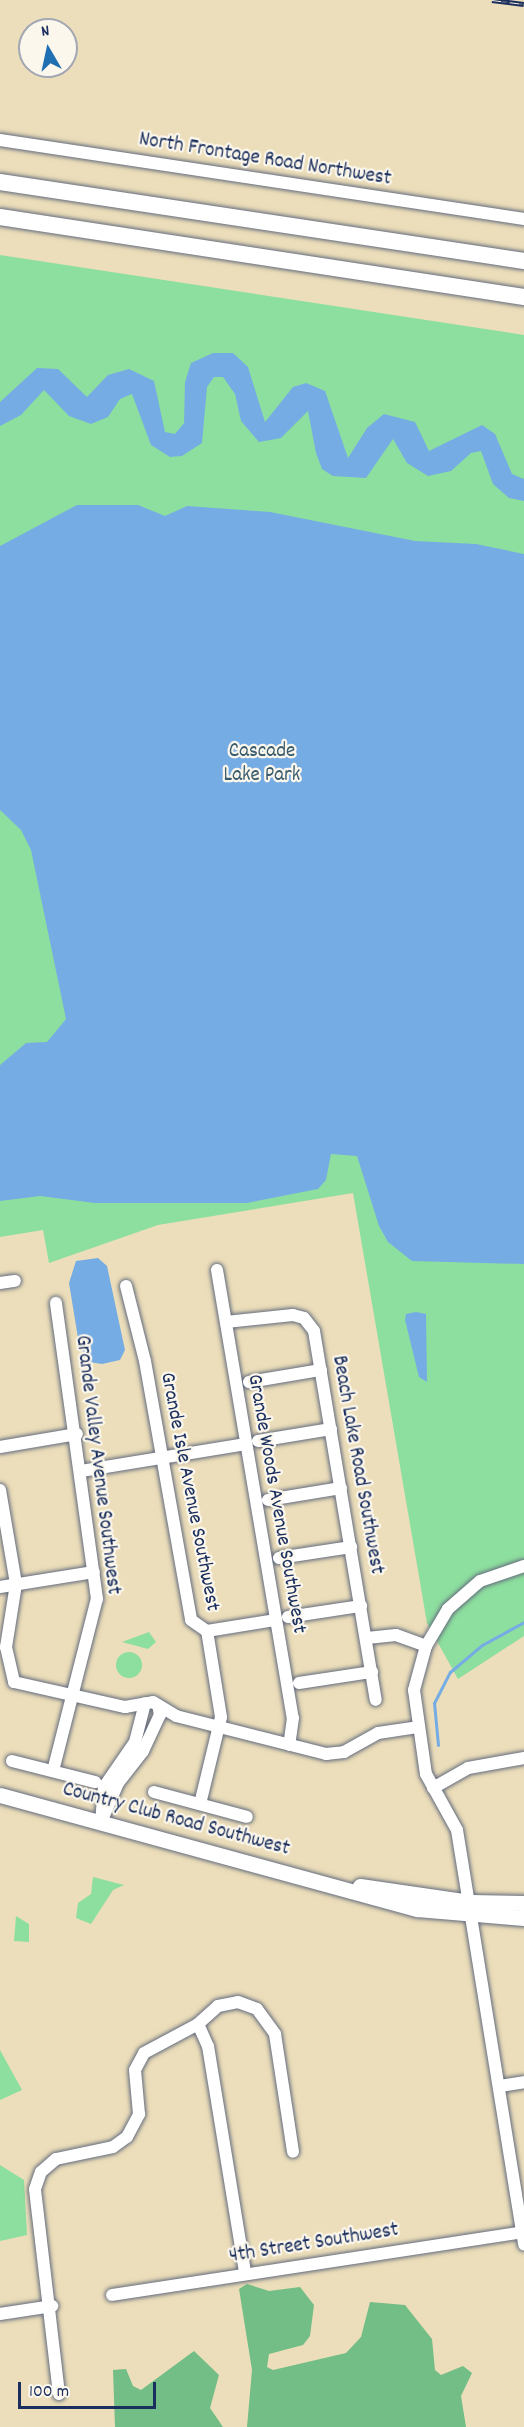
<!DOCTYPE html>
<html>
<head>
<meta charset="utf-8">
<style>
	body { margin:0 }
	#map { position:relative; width:524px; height:2427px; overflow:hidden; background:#ecdeba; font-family:Dekko,sans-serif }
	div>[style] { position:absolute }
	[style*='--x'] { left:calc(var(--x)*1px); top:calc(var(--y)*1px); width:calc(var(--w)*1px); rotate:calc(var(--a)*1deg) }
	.green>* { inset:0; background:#8ddf9f }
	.round { border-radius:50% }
	.forest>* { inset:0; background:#72be86 }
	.water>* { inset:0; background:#76ace4 }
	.stream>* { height:3px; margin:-1.5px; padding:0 1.5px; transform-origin:1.5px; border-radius:1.5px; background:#76ace4 }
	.roads { filter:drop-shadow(0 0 2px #646c7e) drop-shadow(0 0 2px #646c7e) }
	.minor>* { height:12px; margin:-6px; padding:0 6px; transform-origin:6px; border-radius:6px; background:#fff }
	.major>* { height:15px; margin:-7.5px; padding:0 7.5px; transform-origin:7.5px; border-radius:7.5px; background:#fff }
	.highway>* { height:16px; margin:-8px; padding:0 8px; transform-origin:8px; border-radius:8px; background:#fff }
	.rail>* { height:5px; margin-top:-2.5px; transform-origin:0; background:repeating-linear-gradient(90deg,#fbf7ec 0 9px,#1b2f5e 0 18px); box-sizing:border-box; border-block:2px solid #1b2f5e }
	span { translate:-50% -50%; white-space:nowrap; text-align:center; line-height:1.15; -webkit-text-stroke:4.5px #fbf7ec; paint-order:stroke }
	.street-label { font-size:21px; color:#1b2f5e }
	.park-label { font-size:21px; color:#385b6e }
	.north { position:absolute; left:18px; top:18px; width:60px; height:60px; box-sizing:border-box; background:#fbf7ec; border:2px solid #a1a7b3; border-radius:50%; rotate:351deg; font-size:16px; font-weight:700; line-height:24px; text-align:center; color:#1b2f5e }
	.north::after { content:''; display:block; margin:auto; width:21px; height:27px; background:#1f6fb2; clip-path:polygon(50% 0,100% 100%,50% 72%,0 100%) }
	.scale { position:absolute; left:18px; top:2382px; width:138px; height:27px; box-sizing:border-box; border:3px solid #1b2f5e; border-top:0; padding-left:8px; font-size:18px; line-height:21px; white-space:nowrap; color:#1b2f5e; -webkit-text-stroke:4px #fbf7ec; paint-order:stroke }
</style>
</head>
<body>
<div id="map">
	<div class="green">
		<i style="clip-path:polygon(0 255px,524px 335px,524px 1636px,458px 1679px,427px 1623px,353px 1193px,158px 1225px,49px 1263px,43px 1230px,0 1237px)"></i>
		<i style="clip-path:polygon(149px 1632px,156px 1642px,148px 1649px,122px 1642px)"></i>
		<i class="round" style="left:116px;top:1652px;width:26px;height:26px"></i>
		<i style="clip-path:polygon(93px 1877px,124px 1885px,113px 1890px,91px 1924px,76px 1918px,78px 1903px,91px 1894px)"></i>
		<i style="clip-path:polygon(16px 1916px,29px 1924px,29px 1942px,14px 1941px)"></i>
		<i style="clip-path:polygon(0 2050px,22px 2090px,0 2100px)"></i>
		<i style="clip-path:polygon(0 2165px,24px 2180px,27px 2235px,0 2241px)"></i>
	</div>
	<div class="forest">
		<i style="clip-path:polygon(247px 2284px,269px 2291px,300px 2287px,314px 2305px,310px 2336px,303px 2345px,269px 2354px,267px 2367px,273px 2370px,346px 2353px,361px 2337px,370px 2302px,405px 2305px,432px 2339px,435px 2370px,441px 2375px,463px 2366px,472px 2373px,461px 2396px,466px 2427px,247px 2427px,252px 2370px,239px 2289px)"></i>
		<i style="clip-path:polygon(194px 2351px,219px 2375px,210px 2408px,223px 2427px,115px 2427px,113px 2370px,126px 2369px,133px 2386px,141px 2390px)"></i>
	</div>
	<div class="water">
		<i style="clip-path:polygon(213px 353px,233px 353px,248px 367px,265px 422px,293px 387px,306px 383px,325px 391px,348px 458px,367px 428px,384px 414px,415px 422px,429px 451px,482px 425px,495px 434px,512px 474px,524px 479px,524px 501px,509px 498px,493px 484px,481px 451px,471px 453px,451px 471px,428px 476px,407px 463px,393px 439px,366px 478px,333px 476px,322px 469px,316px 453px,308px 411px,281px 438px,259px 442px,241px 421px,235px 394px,223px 377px,214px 377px,207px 387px,202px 443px,182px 456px,170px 457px,151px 445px,132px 394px,120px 399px,108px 417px,91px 424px,69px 416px,44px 390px,21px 415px,0 426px,0 402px,37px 368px,58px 369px,87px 397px,108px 375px,129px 369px,154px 381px,165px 432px,175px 434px,184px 423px,185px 382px,191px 363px)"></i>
		<i style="clip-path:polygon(77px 505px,138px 505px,165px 516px,187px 506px,270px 512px,415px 541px,476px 544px,524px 554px,524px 1264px,412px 1261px,388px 1242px,379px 1226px,357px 1156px,331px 1154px,326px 1180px,318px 1189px,247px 1203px,95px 1203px,40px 1196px,0 1201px,0 1065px,26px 1043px,47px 1042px,66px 1019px,31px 850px,21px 830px,0 810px,0 546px)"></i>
		<i style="clip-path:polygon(98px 1258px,107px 1266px,125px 1350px,120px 1360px,102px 1364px,89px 1362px,79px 1344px,69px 1283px,76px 1261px)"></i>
		<i style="clip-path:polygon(416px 1312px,426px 1314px,427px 1382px,419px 1377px,405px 1320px,406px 1314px)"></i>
	</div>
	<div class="stream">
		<i style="--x:438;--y:1745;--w:42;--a:-95.4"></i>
		<i style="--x:434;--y:1703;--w:35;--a:-63"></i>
		<i style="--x:450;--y:1672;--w:42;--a:-40.2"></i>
		<i style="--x:482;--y:1645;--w:48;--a:-28.7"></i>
	</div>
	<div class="roads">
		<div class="minor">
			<i style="--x:0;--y:140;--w:530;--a:8.57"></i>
			<i style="--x:217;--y:1270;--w:454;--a:80.4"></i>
			<i style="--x:293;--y:1718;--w:27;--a:98"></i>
			<i style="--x:0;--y:1283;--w:15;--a:-8"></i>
			<i style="--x:126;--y:1286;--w:77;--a:75.8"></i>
			<i style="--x:145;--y:1361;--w:263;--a:79.9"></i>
			<i style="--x:191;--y:1620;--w:19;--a:35"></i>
			<i style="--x:207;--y:1631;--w:70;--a:-9.1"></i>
			<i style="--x:226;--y:1322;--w:67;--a:-6"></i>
			<i style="--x:293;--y:1315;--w:11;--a:15"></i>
			<i style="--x:304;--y:1318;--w:16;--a:52"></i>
			<i style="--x:314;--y:1331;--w:374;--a:80.5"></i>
			<i style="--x:249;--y:1382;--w:73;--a:-9.5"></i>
			<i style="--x:258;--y:1441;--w:74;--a:-9.3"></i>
			<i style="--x:0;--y:1447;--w:78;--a:-9.6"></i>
			<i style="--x:81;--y:1471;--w:167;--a:-9.3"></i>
			<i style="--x:0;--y:1490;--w:95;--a:80.3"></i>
			<i style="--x:16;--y:1584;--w:64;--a:99"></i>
			<i style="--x:6;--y:1647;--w:36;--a:77"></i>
			<i style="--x:14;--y:1682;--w:114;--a:12.7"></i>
			<i style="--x:125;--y:1707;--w:28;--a:-10"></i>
			<i style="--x:153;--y:1702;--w:27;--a:31"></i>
			<i style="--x:176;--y:1716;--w:155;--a:14.2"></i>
			<i style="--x:326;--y:1754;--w:18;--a:-6"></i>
			<i style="--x:344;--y:1752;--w:39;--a:-29"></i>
			<i style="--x:378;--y:1733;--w:40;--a:-8.5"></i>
			<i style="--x:268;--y:1500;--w:74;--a:-9.3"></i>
			<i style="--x:279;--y:1558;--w:73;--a:-8.7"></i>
			<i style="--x:524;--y:1566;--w:46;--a:161.2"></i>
			<i style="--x:480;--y:1581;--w:43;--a:138.8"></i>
			<i style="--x:448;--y:1609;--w:43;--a:120.7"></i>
			<i style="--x:426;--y:1646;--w:46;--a:105.3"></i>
			<i style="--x:414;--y:1690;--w:85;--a:81.9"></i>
			<i style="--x:426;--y:1774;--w:64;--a:61"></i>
			<i style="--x:457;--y:1830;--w:420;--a:80.8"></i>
			<i style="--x:0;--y:1587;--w:95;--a:-9.1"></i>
			<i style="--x:288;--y:1617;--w:74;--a:-8.6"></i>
			<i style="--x:367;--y:1638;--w:29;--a:-6"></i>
			<i style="--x:396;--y:1635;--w:32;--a:20"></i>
			<i style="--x:299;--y:1683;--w:74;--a:-8.6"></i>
			<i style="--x:12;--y:1761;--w:86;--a:14.2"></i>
			<i style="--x:53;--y:1771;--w:178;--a:-75.7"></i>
			<i style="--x:97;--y:1599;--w:299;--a:-97.9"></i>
			<i style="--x:433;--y:1788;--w:40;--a:-29.7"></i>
			<i style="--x:468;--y:1768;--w:57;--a:-10.1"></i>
			<i style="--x:154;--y:1792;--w:96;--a:15"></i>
			<i style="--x:200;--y:1804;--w:89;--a:-76.4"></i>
			<i style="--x:221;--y:1717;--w:87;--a:-99.2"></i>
			<i style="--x:101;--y:1822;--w:43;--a:-66.4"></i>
			<i style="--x:118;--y:1783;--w:41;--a:-52"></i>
			<i style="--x:143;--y:1751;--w:40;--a:-65"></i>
			<i style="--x:160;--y:1715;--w:10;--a:-101"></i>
			<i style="--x:101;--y:1822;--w:35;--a:-85"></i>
			<i style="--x:104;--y:1787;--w:55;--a:-55.4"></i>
			<i style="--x:135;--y:1742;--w:40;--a:-75.6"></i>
			<i style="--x:198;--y:2024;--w:24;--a:66"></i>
			<i style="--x:208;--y:2046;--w:230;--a:80.7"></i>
			<i style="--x:500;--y:2086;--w:24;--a:-9"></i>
			<i style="--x:112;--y:2295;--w:415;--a:-8.7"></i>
			<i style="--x:0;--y:2314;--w:53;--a:-8.7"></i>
			<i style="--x:59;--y:2394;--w:206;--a:-96.7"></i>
			<i style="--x:35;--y:2189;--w:18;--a:-71"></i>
			<i style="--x:41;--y:2172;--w:20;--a:-41"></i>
			<i style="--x:56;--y:2159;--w:58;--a:-11.9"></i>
			<i style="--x:113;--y:2147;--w:17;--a:-36"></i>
			<i style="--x:127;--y:2137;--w:26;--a:-62"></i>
			<i style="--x:139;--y:2114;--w:44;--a:-95.2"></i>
			<i style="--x:135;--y:2070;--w:19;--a:-62"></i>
			<i style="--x:144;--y:2053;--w:61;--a:-28.2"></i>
			<i style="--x:198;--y:2024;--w:27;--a:-42"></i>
			<i style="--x:218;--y:2006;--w:20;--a:-11"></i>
			<i style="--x:238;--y:2002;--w:20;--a:20"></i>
			<i style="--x:257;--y:2009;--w:31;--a:54"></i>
			<i style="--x:275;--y:2034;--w:119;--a:81.3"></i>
		</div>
		<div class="major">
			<i style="--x:0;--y:1795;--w:432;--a:15.3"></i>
			<i style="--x:417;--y:1909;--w:107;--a:4.8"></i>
			<i style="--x:360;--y:1886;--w:111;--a:8.3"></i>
			<i style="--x:470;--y:1902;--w:54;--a:1.1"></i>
		</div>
		<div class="highway">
			<i style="--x:0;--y:182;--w:530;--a:8.57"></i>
			<i style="--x:0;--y:217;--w:530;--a:8.68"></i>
		</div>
	</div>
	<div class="rail">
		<i style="--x:492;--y:0;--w:32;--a:7"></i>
	</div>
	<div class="street-label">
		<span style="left:265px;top:160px;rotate:9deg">North Frontage Road Northwest</span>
		<span style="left:97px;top:1465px;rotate:83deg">Grande Valley Avenue Southwest</span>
		<span style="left:357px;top:1465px;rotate:80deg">Beach Lake Road Southwest</span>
		<span style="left:189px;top:1492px;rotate:79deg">Grande Isle Avenue Southwest</span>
		<span style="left:276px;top:1504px;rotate:80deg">Grande Woods Avenue Southwest</span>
		<span style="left:176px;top:1820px;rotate:15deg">Country Club Road Southwest</span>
		<span style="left:314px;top:2244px;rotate:-9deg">4th Street Southwest</span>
	</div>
	<div class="park-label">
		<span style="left:262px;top:764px">Cascade<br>Lake Park</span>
	</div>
	<div class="north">N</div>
	<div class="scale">100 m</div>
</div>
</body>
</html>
